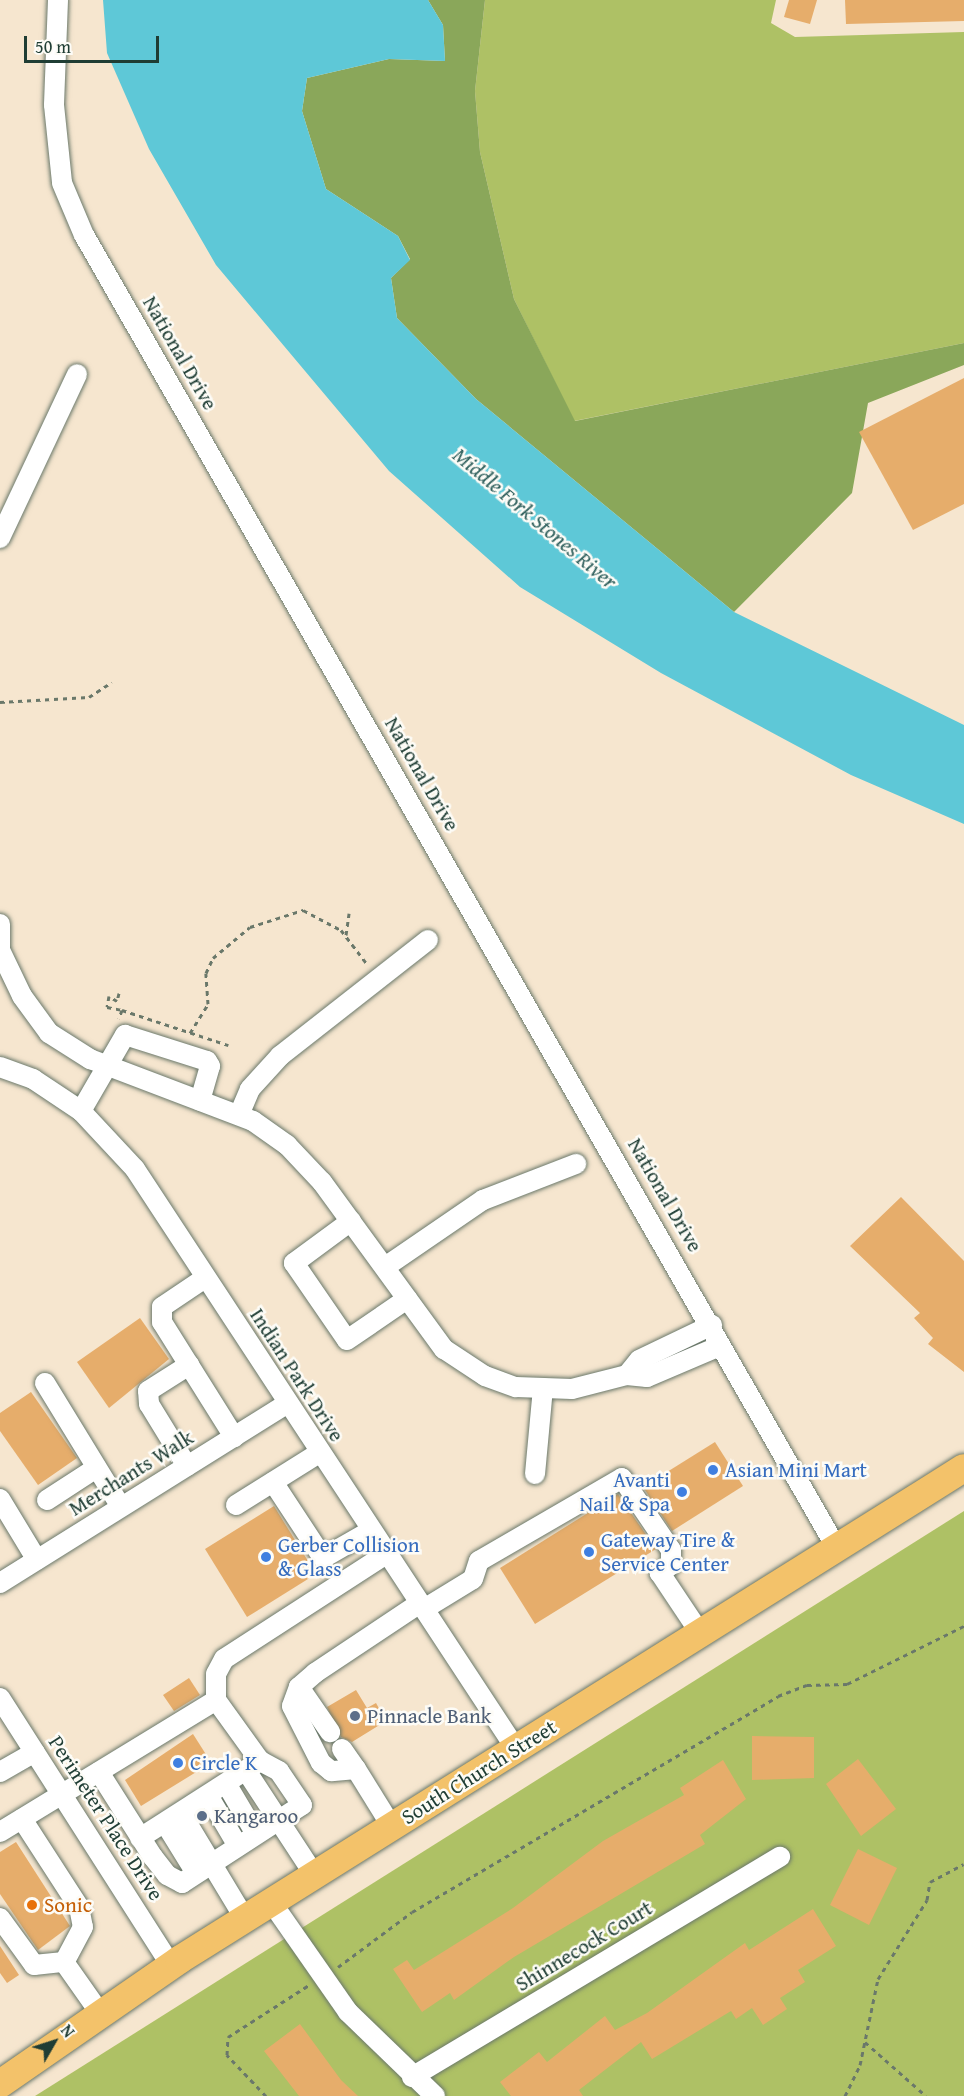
<!DOCTYPE html>
<html>
<head>
<meta charset="utf-8">
<style>
	body { margin:0 }
	#map { position:relative; width:964px; height:2096px; overflow:hidden; background:#f6e6cf; font-family:"Gentium Book Plus",serif }
	div>[style] { position:absolute }
	[style*='--x'] { left:calc(var(--x)*1px); top:calc(var(--y)*1px); width:calc(var(--w)*1px); rotate:calc(var(--a)*1deg) }
	.green>* { inset:0; background:#aec165 }
	.forest>* { inset:0; background:#8aa75a }
	.water>* { inset:0; background:#5ec8d7 }
	.building>* { inset:0; background:#e6ad6b }
	.path>* { height:3px; margin-top:-1.5px; transform-origin:0; background:repeating-linear-gradient(90deg,#6a786a 0 4.5px,transparent 0 9px) }
	.roads { filter:drop-shadow(0 0 2px #6a786a) drop-shadow(0 0 2px #6a786a) }
	.minor>* { height:20px; margin:-10px; padding:0 10px; transform-origin:10px; border-radius:10px; background:#fff }
	.highway>* { height:28px; margin:-14px; padding:0 14px; transform-origin:14px; border-radius:14px; background:#f3c26a }
	.dots>* { width:16px; height:16px; translate:-50% -50%; box-sizing:border-box; border:3px solid #fdfcf7; border-radius:50% }
	span { translate:-50% -50%; white-space:nowrap; text-align:center; line-height:1.15; -webkit-text-stroke:5px #fdfcf7; paint-order:stroke }
	.street-label { font-size:21px; color:#1f3d34 }
	.shop-label { font-size:21px; color:#366cbe }
	.left { translate:0 -50%; text-align:left }
	.right { translate:-100% -50%; text-align:right }
	.service-label { font-size:21px; color:#4e5e75 }
	.food-label { font-size:21px; color:#c56008 }
	.water-label { font-size:22px; color:#2f605d; font-style:italic }
	.north { position:absolute; left:24px; top:2012px; width:60px; height:60px; -webkit-text-stroke:4px #fdfcf7; paint-order:stroke; rotate:51deg; font-size:16px; font-weight:700; line-height:24px; text-align:center; color:#1f3d34 }
	.north::after { content:''; display:block; margin:auto; width:21px; height:27px; background:#1f3d34; clip-path:polygon(50% 0,100% 100%,50% 72%,0 100%) }
	.scale { position:absolute; left:24px; top:36px; width:135px; height:27px; box-sizing:border-box; border:3px solid #1f3d34; border-top:0; padding-left:8px; font-size:18px; line-height:21px; white-space:nowrap; color:#1f3d34; -webkit-text-stroke:4px #fdfcf7; paint-order:stroke }
</style>
</head>
<body>
<div id="map">
	<div class="green">
		<i style="clip-path:polygon(485px 0,776px 0,771px 23px,795px 37px,964px 32px,964px 343px,574px 421px,514px 299px,480px 152px,475px 91px)"></i>
		<i style="clip-path:polygon(964px 1511px,964px 2096px,35px 2096px)"></i>
	</div>
	<div class="forest">
		<i style="clip-path:polygon(428px 0,485px 0,475px 91px,480px 152px,514px 299px,575px 421px,964px 343px,964px 365px,868px 403px,852px 493px,734px 612px,476px 399px,397px 318px,391px 278px,410px 259px,398px 236px,326px 189px,302px 111px,307px 78px,389px 59px,445px 61px,443px 25px)"></i>
	</div>
	<div class="water">
		<i style="clip-path:polygon(103px 0,428px 0,443px 25px,445px 61px,389px 59px,307px 78px,302px 111px,326px 189px,398px 236px,410px 260px,391px 278px,397px 318px,476px 399px,734px 612px,964px 725px,964px 824px,851px 775px,661px 673px,520px 587px,389px 471px,216px 265px,149px 149px,107px 53px)"></i>
	</div>
	<div class="building">
		<i style="clip-path:polygon(789px 0,817px 0,810px 24px,784px 17px)"></i>
		<i style="clip-path:polygon(845px 0,964px 0,964px 21px,846px 24px)"></i>
		<i style="clip-path:polygon(964px 378px,964px 504px,913px 530px,859px 432px)"></i>
		<i style="clip-path:polygon(901px 1197px,964px 1261px,964px 1372px,928px 1344px,933px 1338px,914px 1318px,920px 1313px,850px 1246px)"></i>
		<i style="clip-path:polygon(140px 1318px,169px 1359px,109px 1408px,77px 1362px)"></i>
		<i style="clip-path:polygon(31px 1392px,77px 1458px,38px 1485px,0 1431px,0 1413px)"></i>
		<i style="clip-path:polygon(715px 1442px,743px 1486px,672px 1531px,643px 1487px)"></i>
		<i style="clip-path:polygon(618px 1494px,656px 1549px,535px 1624px,500px 1568px)"></i>
		<i style="clip-path:polygon(274px 1506px,316px 1574px,247px 1617px,205px 1549px)"></i>
		<i style="clip-path:polygon(189px 1678px,200px 1695px,174px 1711px,163px 1695px)"></i>
		<i style="clip-path:polygon(356px 1690px,367px 1708px,376px 1703px,386px 1721px,352px 1742px,341px 1737px,327px 1707px)"></i>
		<i style="clip-path:polygon(193px 1734px,207px 1756px,206px 1766px,141px 1806px,125px 1780px)"></i>
		<i style="clip-path:polygon(752px 1736px,814px 1737px,814px 1778px,752px 1780px)"></i>
		<i style="clip-path:polygon(858px 1759px,896px 1809px,861px 1836px,826px 1784px)"></i>
		<i style="clip-path:polygon(723px 1760px,746px 1799px,700px 1835px,705px 1844px,514px 1957px,454px 2000px,450px 1993px,422px 2012px,393px 1969px,407px 1960px,414px 1970px,513px 1908px,603px 1841px,684px 1795px,680px 1788px)"></i>
		<i style="clip-path:polygon(16px 1842px,70px 1926px,38px 1950px,0 1894px,0 1852px)"></i>
		<i style="clip-path:polygon(858px 1849px,897px 1868px,869px 1925px,830px 1905px)"></i>
		<i style="clip-path:polygon(813px 1909px,836px 1946px,798px 1970px,805px 1982px,780px 1998px,787px 2009px,763px 2025px,752px 2008px,736px 2019px,731px 2011px,652px 2059px,641px 2042px,579px 2090px,583px 2096px,511px 2096px,500px 2082px,539px 2052px,547px 2062px,605px 2016px,615px 2030px,647px 2013px,745px 1943px,749px 1950px)"></i>
		<i style="clip-path:polygon(0 1946px,19px 1975px,7px 1983px,0 1973px)"></i>
		<i style="clip-path:polygon(300px 2024px,341px 2080px,358px 2096px,299px 2096px,264px 2051px)"></i>
	</div>
	<div class="path">
		<i style="--x:0;--y:702;--w:89;--a:-3.2"></i>
		<i style="--x:89;--y:697;--w:27;--a:-33"></i>
		<i style="--x:346;--y:935;--w:22;--a:-82"></i>
		<i style="--x:119;--y:993;--w:8;--a:104"></i>
		<i style="--x:117;--y:1001;--w:9;--a:-148"></i>
		<i style="--x:109;--y:996;--w:11;--a:100"></i>
		<i style="--x:107;--y:1007;--w:15;--a:11"></i>
		<i style="--x:122;--y:1010;--w:9;--a:111"></i>
		<i style="--x:122;--y:1010;--w:112;--a:18.3"></i>
		<i style="--x:190;--y:1033;--w:34;--a:-58"></i>
		<i style="--x:208;--y:1004;--w:31;--a:-94"></i>
		<i style="--x:206;--y:973;--w:17;--a:-65"></i>
		<i style="--x:213;--y:958;--w:48;--a:-40"></i>
		<i style="--x:250;--y:927;--w:56;--a:-17.8"></i>
		<i style="--x:303;--y:910;--w:43;--a:27.8"></i>
		<i style="--x:341;--y:930;--w:43;--a:52.6"></i>
		<i style="--x:338;--y:1967;--w:92;--a:-36.6"></i>
		<i style="--x:412;--y:1912;--w:425;--a:-30.5"></i>
		<i style="--x:778;--y:1696;--w:31;--a:-21"></i>
		<i style="--x:807;--y:1685;--w:40;--a:-1.4"></i>
		<i style="--x:847;--y:1684;--w:131;--a:-26.4"></i>
		<i style="--x:865;--y:2042;--w:81;--a:41.5"></i>
		<i style="--x:266;--y:2096;--w:57;--a:-133.6"></i>
		<i style="--x:227;--y:2055;--w:18;--a:-87"></i>
		<i style="--x:228;--y:2037;--w:96;--a:-32.7"></i>
		<i style="--x:845;--y:2096;--w:34;--a:-64"></i>
		<i style="--x:860;--y:2065;--w:88;--a:-78.2"></i>
		<i style="--x:878;--y:1979;--w:93;--a:-58.2"></i>
		<i style="--x:927;--y:1900;--w:18;--a:-81"></i>
		<i style="--x:930;--y:1882;--w:38;--a:-28"></i>
	</div>
	<div class="roads">
		<div class="minor">
			<i style="--x:58;--y:0;--w:105;--a:92.2"></i>
			<i style="--x:54;--y:105;--w:78;--a:84.1"></i>
			<i style="--x:62;--y:183;--w:56;--a:67.1"></i>
			<i style="--x:84;--y:235;--w:1512;--a:60.18"></i>
			<i style="--x:0;--y:538;--w:181;--a:-64.8"></i>
			<i style="--x:0;--y:924;--w:26;--a:90"></i>
			<i style="--x:0;--y:950;--w:51;--a:64.4"></i>
			<i style="--x:22;--y:996;--w:46;--a:53.9"></i>
			<i style="--x:49;--y:1033;--w:49;--a:32.4"></i>
			<i style="--x:90;--y:1059;--w:174;--a:20.8"></i>
			<i style="--x:253;--y:1121;--w:42;--a:35.2"></i>
			<i style="--x:287;--y:1145;--w:51;--a:46.6"></i>
			<i style="--x:322;--y:1182;--w:207;--a:53.9"></i>
			<i style="--x:444;--y:1349;--w:49;--a:33.4"></i>
			<i style="--x:485;--y:1376;--w:33;--a:20"></i>
			<i style="--x:516;--y:1387;--w:56;--a:2"></i>
			<i style="--x:572;--y:1389;--w:57;--a:-14.3"></i>
			<i style="--x:627;--y:1375;--w:20;--a:6"></i>
			<i style="--x:647;--y:1377;--w:79;--a:-23"></i>
			<i style="--x:0;--y:1067;--w:35;--a:20"></i>
			<i style="--x:33;--y:1079;--w:58;--a:33.7"></i>
			<i style="--x:81;--y:1111;--w:79;--a:47"></i>
			<i style="--x:135;--y:1169;--w:694;--a:56.7"></i>
			<i style="--x:81;--y:1111;--w:88;--a:-59.9"></i>
			<i style="--x:125;--y:1035;--w:86;--a:17.6"></i>
			<i style="--x:207;--y:1061;--w:6;--a:59"></i>
			<i style="--x:210;--y:1066;--w:36;--a:106"></i>
			<i style="--x:239;--y:1115;--w:28;--a:-67"></i>
			<i style="--x:250;--y:1089;--w:45;--a:-47.7"></i>
			<i style="--x:280;--y:1056;--w:188;--a:-38.1"></i>
			<i style="--x:351;--y:1221;--w:71;--a:143.6"></i>
			<i style="--x:294;--y:1263;--w:93;--a:55.5"></i>
			<i style="--x:347;--y:1340;--w:73;--a:-34.3"></i>
			<i style="--x:385;--y:1267;--w:119;--a:-34.4"></i>
			<i style="--x:483;--y:1200;--w:100;--a:-21.2"></i>
			<i style="--x:205;--y:1278;--w:52;--a:146"></i>
			<i style="--x:162;--y:1307;--w:15;--a:90"></i>
			<i style="--x:162;--y:1322;--w:136;--a:57.9"></i>
			<i style="--x:627;--y:1375;--w:19;--a:-51"></i>
			<i style="--x:639;--y:1360;--w:81;--a:-25.6"></i>
			<i style="--x:45;--y:1383;--w:145;--a:58.5"></i>
			<i style="--x:187;--y:1466;--w:73;--a:-121.5"></i>
			<i style="--x:149;--y:1404;--w:13;--a:-94"></i>
			<i style="--x:148;--y:1391;--w:49;--a:-32.4"></i>
			<i style="--x:535;--y:1474;--w:86;--a:-84.7"></i>
			<i style="--x:273;--y:1482;--w:91;--a:56.7"></i>
			<i style="--x:323;--y:1558;--w:54;--a:-29.9"></i>
			<i style="--x:0;--y:1499;--w:71;--a:58.8"></i>
			<i style="--x:47;--y:1500;--w:59;--a:-33.1"></i>
			<i style="--x:236;--y:1505;--w:98;--a:-32.1"></i>
			<i style="--x:0;--y:1583;--w:338;--a:-32"></i>
			<i style="--x:424;--y:1609;--w:57;--a:-31.5"></i>
			<i style="--x:473;--y:1579;--w:19;--a:-72"></i>
			<i style="--x:479;--y:1561;--w:165;--a:-30.1"></i>
			<i style="--x:622;--y:1478;--w:87;--a:55.8"></i>
			<i style="--x:671;--y:1550;--w:15;--a:90"></i>
			<i style="--x:671;--y:1565;--w:14;--a:144"></i>
			<i style="--x:660;--y:1573;--w:72;--a:56.3"></i>
			<i style="--x:299;--y:1687;--w:55;--a:55.4"></i>
			<i style="--x:0;--y:1698;--w:317;--a:57.4"></i>
			<i style="--x:342;--y:1749;--w:24;--a:55"></i>
			<i style="--x:0;--y:1772;--w:40;--a:-29.7"></i>
			<i style="--x:99;--y:1772;--w:101;--a:57.6"></i>
			<i style="--x:153;--y:1857;--w:23;--a:52"></i>
			<i style="--x:167;--y:1875;--w:17;--a:28"></i>
			<i style="--x:182;--y:1883;--w:143;--a:-33"></i>
			<i style="--x:302;--y:1805;--w:41;--a:-124.1"></i>
			<i style="--x:279;--y:1771;--w:21;--a:-152"></i>
			<i style="--x:260;--y:1761;--w:75;--a:-125.8"></i>
			<i style="--x:247;--y:1772;--w:124;--a:56.8"></i>
			<i style="--x:227;--y:1785;--w:57;--a:59.4"></i>
			<i style="--x:209;--y:1797;--w:57;--a:59.4"></i>
			<i style="--x:181;--y:1813;--w:124;--a:58.9"></i>
			<i style="--x:22;--y:1819;--w:105;--a:57.1"></i>
			<i style="--x:79;--y:1907;--w:20;--a:79"></i>
			<i style="--x:83;--y:1927;--w:40;--a:118"></i>
			<i style="--x:165;--y:1823;--w:59;--a:58.2"></i>
			<i style="--x:392;--y:1827;--w:68;--a:-121.8"></i>
			<i style="--x:356;--y:1769;--w:25;--a:175"></i>
			<i style="--x:331;--y:1771;--w:13;--a:-141"></i>
			<i style="--x:321;--y:1763;--w:64;--a:-117"></i>
			<i style="--x:292;--y:1706;--w:20;--a:-70"></i>
			<i style="--x:299;--y:1687;--w:21;--a:-41"></i>
			<i style="--x:315;--y:1673;--w:126;--a:-33.7"></i>
			<i style="--x:0;--y:1832;--w:253;--a:-31.4"></i>
			<i style="--x:216;--y:1700;--w:26;--a:-90"></i>
			<i style="--x:216;--y:1674;--w:17;--a:-62"></i>
			<i style="--x:224;--y:1659;--w:193;--a:-32.9"></i>
			<i style="--x:140;--y:1838;--w:143;--a:-32.7"></i>
			<i style="--x:272;--y:1903;--w:133;--a:55.1"></i>
			<i style="--x:348;--y:2012;--w:121;--a:44"></i>
			<i style="--x:0;--y:1918;--w:58;--a:54.1"></i>
			<i style="--x:34;--y:1965;--w:30;--a:-6"></i>
			<i style="--x:64;--y:1962;--w:62;--a:54.8"></i>
			<i style="--x:412;--y:2077;--w:429;--a:-30.9"></i>
		</div>
		<div class="highway">
			<i style="--x:0;--y:2084;--w:218;--a:-34.7"></i>
			<i style="--x:179;--y:1960;--w:926;--a:-32.08"></i>
		</div>
	</div>
	<div class="dots">
		<i style="left:713px;top:1470px;background:#3f7fe0"></i>
		<i style="left:682px;top:1492px;background:#3f7fe0"></i>
		<i style="left:589px;top:1552px;background:#3f7fe0"></i>
		<i style="left:266px;top:1557px;background:#3f7fe0"></i>
		<i style="left:355px;top:1716px;background:#5c6f8a"></i>
		<i style="left:178px;top:1763px;background:#3f7fe0"></i>
		<i style="left:202px;top:1816px;background:#5c6f8a"></i>
		<i style="left:32px;top:1905px;background:#e8710a"></i>
	</div>
	<div class="street-label">
		<span style="left:180px;top:353px;rotate:60deg">National Drive</span>
		<span style="left:422px;top:774px;rotate:60deg">National Drive</span>
		<span style="left:665px;top:1195px;rotate:60deg">National Drive</span>
		<span style="left:297px;top:1375px;rotate:57deg">Indian Park Drive</span>
		<span style="left:131px;top:1473px;rotate:-32deg">Merchants Walk</span>
		<span style="left:479px;top:1772px;rotate:-32deg">South Church Street</span>
		<span style="left:106px;top:1818px;rotate:57deg">Perimeter Place Drive</span>
		<span style="left:584px;top:1946px;rotate:-31deg">Shinnecock Court</span>
	</div>
	<div class="shop-label">
		<span class="left" style="left:725px;top:1470px">Asian Mini Mart</span>
		<span class="right" style="left:670px;top:1492px">Avanti<br>Nail &amp; Spa</span>
		<span class="left" style="left:601px;top:1552px">Gateway Tire &amp;<br>Service Center</span>
		<span class="left" style="left:278px;top:1557px">Gerber Collision<br>&amp; Glass</span>
		<span class="left" style="left:190px;top:1763px">Circle K</span>
	</div>
	<div class="service-label">
		<span class="left" style="left:367px;top:1716px">Pinnacle Bank</span>
		<span class="left" style="left:214px;top:1816px">Kangaroo</span>
	</div>
	<div class="food-label">
		<span class="left" style="left:44px;top:1905px">Sonic</span>
	</div>
	<div class="water-label">
		<span style="left:535px;top:518px;rotate:40deg">Middle Fork Stones River</span>
	</div>
	<div class="north">N</div>
	<div class="scale">50 m</div>
</div>
</body>
</html>
